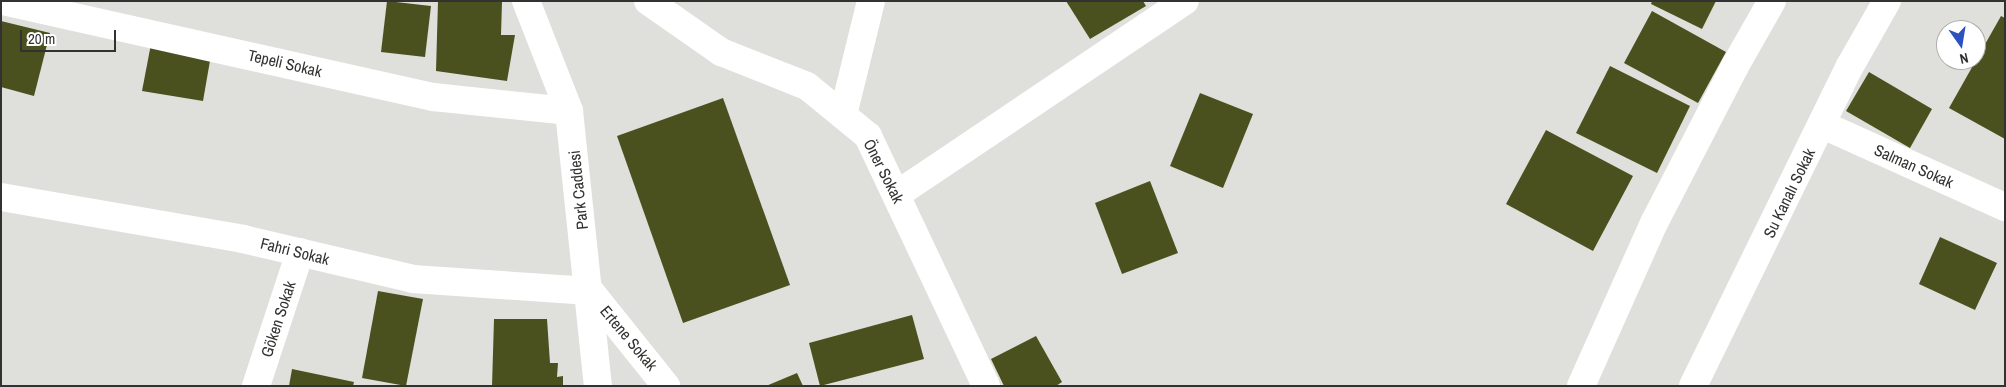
<!DOCTYPE html>
<html>
<head>
<meta charset="utf-8">
<style>
	body { margin:0 }
	#map { position:relative; width:2006px; height:387px; overflow:hidden; background:#dfe0db; font-family:"Archivo Narrow",sans-serif }
	div>[style] { position:absolute }
	[style*='--x'] { left:calc(var(--x)*1px); top:calc(var(--y)*1px); width:calc(var(--w)*1px); rotate:calc(var(--a)*1deg) }
	.building>* { inset:0; background:#4b511e }
	.minor>* { height:28px; margin:-14px; padding:0 14px; transform-origin:14px; border-radius:14px; background:#fff }
	span { translate:-50% -50%; white-space:nowrap; text-align:center; line-height:1.15; -webkit-text-stroke:5px #fff; paint-order:stroke }
	.street-label { font-size:16px; color:#323230 }
	.frame { position:absolute; inset:0; border:2px solid #323230; pointer-events:none }
	.north { position:absolute; left:1936px; top:20px; width:50px; height:50px; box-sizing:border-box; background:#fff; border:1px solid #adadac; border-radius:50%; rotate:167deg; font-size:14px; font-weight:700; line-height:20px; text-align:center; color:#323230 }
	.north::after { content:''; display:block; margin:auto; width:18px; height:22px; background:#2c52c1; clip-path:polygon(50% 0,100% 100%,50% 72%,0 100%) }
	.scale { position:absolute; left:20px; top:30px; width:96px; height:22px; box-sizing:border-box; border:2px solid #323230; border-top:0; padding-left:6px; font-size:15px; line-height:18px; white-space:nowrap; color:#323230; -webkit-text-stroke:4px #fff; paint-order:stroke }
</style>
</head>
<body>
<div id="map">
	<div class="building">
		<i style="clip-path:polygon(387px 1px,431px 6px,425px 57px,381px 52px)"></i>
		<i style="clip-path:polygon(438px 1px,502px 2px,501px 35px,515px 35px,507px 81px,436px 71px)"></i>
		<i style="clip-path:polygon(1066px 1px,1143px 1px,1146px 6px,1090px 39px)"></i>
		<i style="clip-path:polygon(1652px 1px,1716px 1px,1702px 29px,1651px 4px)"></i>
		<i style="clip-path:polygon(1652px 11px,1726px 52px,1698px 103px,1624px 63px)"></i>
		<i style="clip-path:polygon(2001px 16px,2005px 18px,2005px 139px,1949px 108px)"></i>
		<i style="clip-path:polygon(1px 21px,50px 33px,34px 96px,1px 87px)"></i>
		<i style="clip-path:polygon(151px 44px,211px 55px,203px 101px,142px 91px)"></i>
		<i style="clip-path:polygon(1610px 66px,1690px 106px,1657px 173px,1576px 133px)"></i>
		<i style="clip-path:polygon(1869px 72px,1932px 109px,1910px 148px,1846px 111px)"></i>
		<i style="clip-path:polygon(1200px 93px,1253px 114px,1223px 188px,1170px 166px)"></i>
		<i style="clip-path:polygon(723px 98px,790px 285px,683px 323px,617px 136px)"></i>
		<i style="clip-path:polygon(1546px 130px,1633px 176px,1593px 251px,1506px 204px)"></i>
		<i style="clip-path:polygon(1150px 181px,1178px 253px,1122px 274px,1095px 203px)"></i>
		<i style="clip-path:polygon(1940px 237px,1997px 263px,1975px 310px,1919px 284px)"></i>
		<i style="clip-path:polygon(378px 291px,423px 299px,406px 386px,362px 378px)"></i>
		<i style="clip-path:polygon(912px 315px,924px 359px,820px 386px,809px 343px)"></i>
		<i style="clip-path:polygon(494px 319px,547px 319px,550px 363px,558px 363px,557px 377px,563px 376px,563px 386px,492px 386px)"></i>
		<i style="clip-path:polygon(1036px 336px,1062px 382px,1056px 386px,1004px 386px,991px 359px)"></i>
		<i style="clip-path:polygon(292px 369px,354px 382px,353px 386px,289px 386px)"></i>
		<i style="clip-path:polygon(797px 373px,803px 386px,766px 386px)"></i>
	</div>
	<div class="minor">
		<i style="--x:3;--y:1;--w:441;--a:12.6"></i>
		<i style="--x:433;--y:97;--w:137;--a:5.9"></i>
		<i style="--x:526;--y:1;--w:118;--a:68.6"></i>
		<i style="--x:569;--y:111;--w:277;--a:84"></i>
		<i style="--x:648;--y:1;--w:89;--a:34.9"></i>
		<i style="--x:721;--y:52;--w:92;--a:21.6"></i>
		<i style="--x:807;--y:86;--w:79;--a:39.3"></i>
		<i style="--x:868;--y:136;--w:276;--a:64.7"></i>
		<i style="--x:843;--y:115;--w:117;--a:-76.2"></i>
		<i style="--x:1823;--y:125;--w:200;--a:24.3"></i>
		<i style="--x:896;--y:195;--w:348;--a:-33.9"></i>
		<i style="--x:1;--y:197;--w:246;--a:9.8"></i>
		<i style="--x:243;--y:239;--w:175;--a:13.2"></i>
		<i style="--x:413;--y:279;--w:177;--a:3.9"></i>
		<i style="--x:590;--y:291;--w:122;--a:51.3"></i>
		<i style="--x:256;--y:386;--w:141;--a:-71.8"></i>
		<i style="--x:1581;--y:386;--w:179;--a:-65.9"></i>
		<i style="--x:1654;--y:223;--w:177;--a:-62.7"></i>
		<i style="--x:1735;--y:66;--w:75;--a:-60.4"></i>
		<i style="--x:1693;--y:386;--w:356;--a:-63.9"></i>
		<i style="--x:1850;--y:66;--w:75;--a:-60.4"></i>
	</div>
	<div class="street-label">
		<span style="left:285px;top:63px;rotate:13deg">Tepeli Sokak</span>
		<span style="left:1914px;top:166px;rotate:24deg">Salman Sokak</span>
		<span style="left:884px;top:171px;rotate:63deg">Öner Sokak</span>
		<span style="left:578px;top:190px;rotate:-96deg">Park Caddesi</span>
		<span style="left:1789px;top:193px;rotate:-64deg">Su Kanalı Sokak</span>
		<span style="left:295px;top:251px;rotate:14deg">Fahri Sokak</span>
		<span style="left:278px;top:319px;rotate:-72deg">Göken Sokak</span>
		<span style="left:629px;top:338px;rotate:50deg">Ertene Sokak</span>
	</div>
	<div class="frame"></div>
	<div class="north">N</div>
	<div class="scale">20 m</div>
</div>
</body>
</html>
